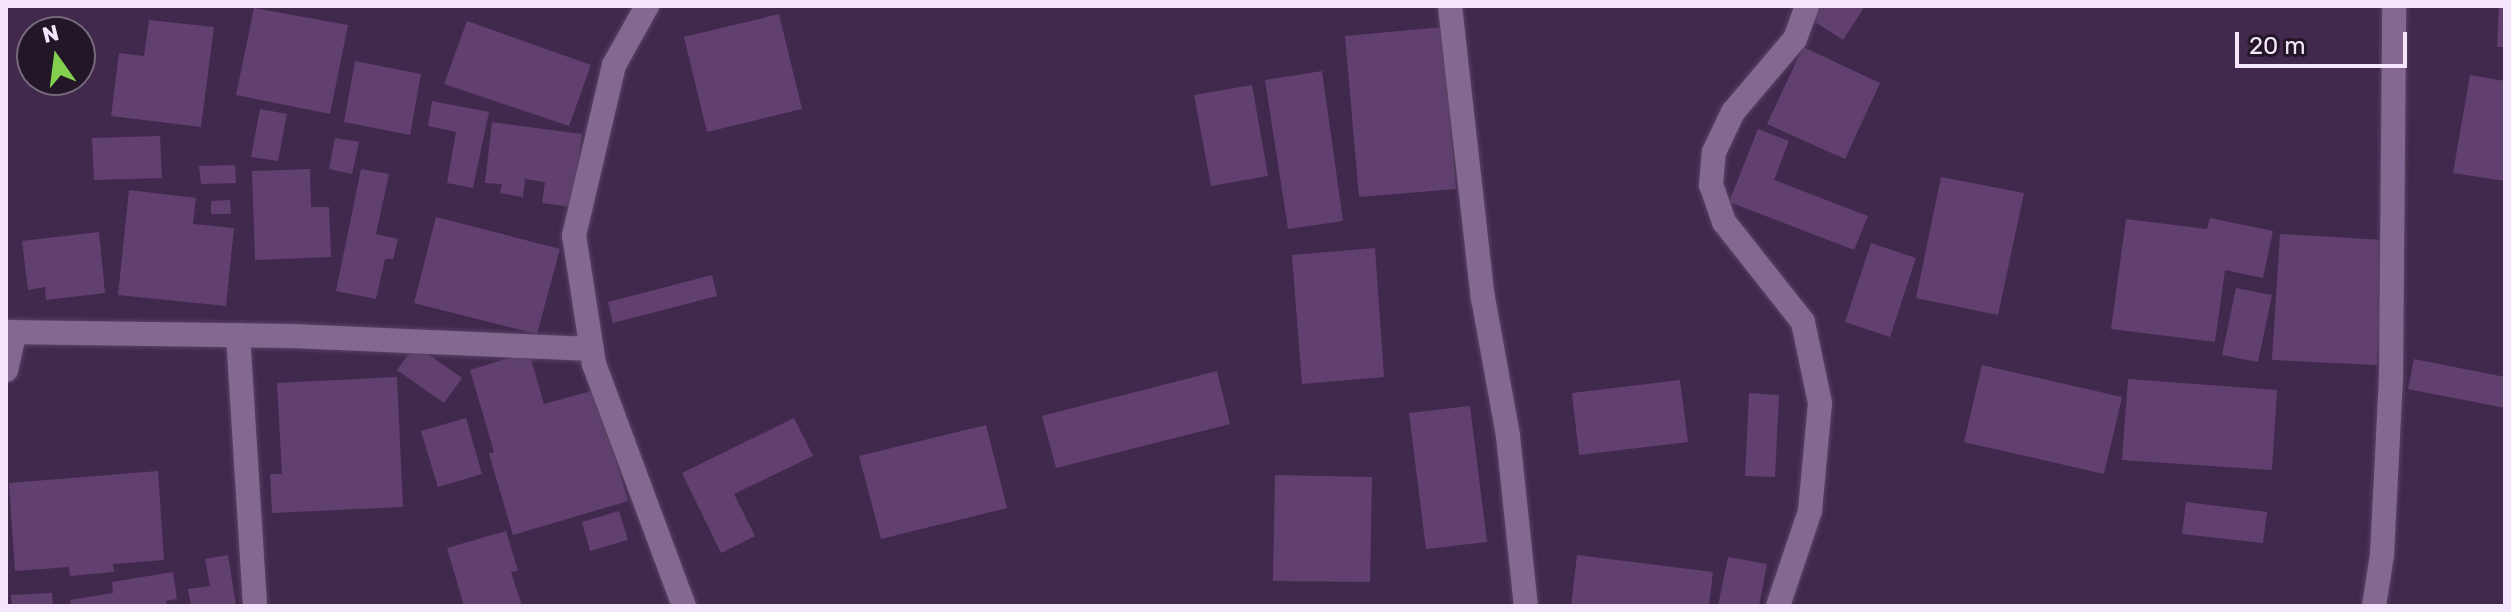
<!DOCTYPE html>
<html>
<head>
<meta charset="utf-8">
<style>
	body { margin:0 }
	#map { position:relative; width:2511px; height:612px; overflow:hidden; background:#41284d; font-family:Rubik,sans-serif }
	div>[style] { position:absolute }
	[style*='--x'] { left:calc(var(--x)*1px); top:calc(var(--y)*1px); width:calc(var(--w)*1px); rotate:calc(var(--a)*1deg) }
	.building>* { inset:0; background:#61406f }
	.roads { filter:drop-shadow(0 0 2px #584363) drop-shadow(0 0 2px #584363) }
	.minor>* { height:24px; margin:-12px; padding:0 12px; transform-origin:12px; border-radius:12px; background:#846892 }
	span { translate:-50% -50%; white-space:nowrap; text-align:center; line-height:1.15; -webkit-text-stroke:6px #221627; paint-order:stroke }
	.frame { position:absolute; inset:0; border:8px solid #f5e6fd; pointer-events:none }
	.north { position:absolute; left:16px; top:16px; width:80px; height:80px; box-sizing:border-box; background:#221627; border:2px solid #76697d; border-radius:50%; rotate:346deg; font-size:22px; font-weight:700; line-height:32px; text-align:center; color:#f5e6fd }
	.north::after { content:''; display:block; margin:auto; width:28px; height:36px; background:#83d04f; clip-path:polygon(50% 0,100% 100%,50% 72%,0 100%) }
	.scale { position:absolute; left:2235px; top:32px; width:172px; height:36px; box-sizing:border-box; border:4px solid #f5e6fd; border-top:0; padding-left:10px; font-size:24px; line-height:28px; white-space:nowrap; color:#f5e6fd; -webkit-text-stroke:6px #221627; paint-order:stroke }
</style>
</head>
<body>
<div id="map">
	<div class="building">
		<i style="clip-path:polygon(1821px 6px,1865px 6px,1843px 40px,1812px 20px)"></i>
		<i style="clip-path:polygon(2499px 6px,2505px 6px,2505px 47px,2497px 47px)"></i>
		<i style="clip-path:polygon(254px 8px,348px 25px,330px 114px,236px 95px)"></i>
		<i style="clip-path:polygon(779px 14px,802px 109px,707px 132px,684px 37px)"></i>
		<i style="clip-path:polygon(149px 20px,214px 27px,201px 127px,111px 116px,119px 53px,144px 56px)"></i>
		<i style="clip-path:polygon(467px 21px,591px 65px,569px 126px,444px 84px)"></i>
		<i style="clip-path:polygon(1443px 27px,1456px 189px,1359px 197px,1345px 36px)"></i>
		<i style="clip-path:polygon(1803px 47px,1880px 83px,1845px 159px,1767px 124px)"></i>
		<i style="clip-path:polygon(355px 61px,421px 74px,410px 135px,344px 122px)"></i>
		<i style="clip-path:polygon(1322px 71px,1343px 221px,1288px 229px,1265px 80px)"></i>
		<i style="clip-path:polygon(2470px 75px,2505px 81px,2505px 181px,2453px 173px)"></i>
		<i style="clip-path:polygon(1252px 85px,1268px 176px,1211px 186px,1194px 95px)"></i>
		<i style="clip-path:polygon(432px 101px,489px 112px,473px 188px,447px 183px,456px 132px,428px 126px)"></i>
		<i style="clip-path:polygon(260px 109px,287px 114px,278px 161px,251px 157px)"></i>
		<i style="clip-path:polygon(492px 122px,582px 134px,573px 207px,542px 203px,545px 182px,525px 179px,523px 197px,500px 193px,502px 184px,485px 183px)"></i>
		<i style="clip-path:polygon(1758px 129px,1789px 141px,1774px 180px,1868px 216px,1854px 250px,1729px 202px)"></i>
		<i style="clip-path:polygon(160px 136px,162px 178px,94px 180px,92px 138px)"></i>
		<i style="clip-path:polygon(335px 138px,359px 142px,352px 174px,329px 169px)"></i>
		<i style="clip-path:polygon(235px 165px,236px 183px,201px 184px,199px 166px)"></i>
		<i style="clip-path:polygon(310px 169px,311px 207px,329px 207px,331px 257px,255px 260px,252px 171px)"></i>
		<i style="clip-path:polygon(361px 169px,389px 174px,376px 234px,398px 239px,393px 259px,385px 259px,376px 299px,336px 291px)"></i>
		<i style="clip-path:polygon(1941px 177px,2024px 193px,1998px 315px,1916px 298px)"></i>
		<i style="clip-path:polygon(129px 190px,196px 198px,193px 224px,234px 228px,226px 306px,118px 295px)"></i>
		<i style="clip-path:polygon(230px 200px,231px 214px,211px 214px,211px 201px)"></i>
		<i style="clip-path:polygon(436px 217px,560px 249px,537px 334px,414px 303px)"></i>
		<i style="clip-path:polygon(2210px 218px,2273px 231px,2263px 278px,2225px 270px,2215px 342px,2111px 329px,2126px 219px,2207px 229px)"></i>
		<i style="clip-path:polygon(99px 232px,105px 293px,46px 300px,45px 287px,28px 290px,22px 241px)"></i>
		<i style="clip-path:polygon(2280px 234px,2384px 240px,2377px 365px,2272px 360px)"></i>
		<i style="clip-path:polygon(1871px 243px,1916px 258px,1890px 337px,1845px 322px)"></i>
		<i style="clip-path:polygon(1375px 248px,1384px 377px,1302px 384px,1292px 255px)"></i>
		<i style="clip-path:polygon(712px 275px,717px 296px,613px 323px,608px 302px)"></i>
		<i style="clip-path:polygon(2236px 288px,2272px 295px,2258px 362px,2222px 355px)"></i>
		<i style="clip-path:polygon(415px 345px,462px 378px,444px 403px,397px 370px)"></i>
		<i style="clip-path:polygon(529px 352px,544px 404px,595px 390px,628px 501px,513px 535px,489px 454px,494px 452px,470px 370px)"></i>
		<i style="clip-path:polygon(2414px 359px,2505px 377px,2505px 408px,2408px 389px)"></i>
		<i style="clip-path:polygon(1982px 365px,2122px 397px,2104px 474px,1964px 442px)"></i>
		<i style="clip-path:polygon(1217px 371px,1230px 424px,1056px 468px,1042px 416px)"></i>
		<i style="clip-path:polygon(397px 377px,403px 507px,272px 513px,270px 474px,282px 474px,277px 383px)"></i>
		<i style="clip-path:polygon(2128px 379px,2277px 390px,2272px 470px,2122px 460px)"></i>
		<i style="clip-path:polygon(1680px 380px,1688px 442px,1579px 455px,1572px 393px)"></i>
		<i style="clip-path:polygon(1749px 393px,1779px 395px,1775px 477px,1745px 476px)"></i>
		<i style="clip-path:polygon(1470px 406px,1487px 542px,1426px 549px,1409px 413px)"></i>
		<i style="clip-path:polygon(466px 418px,482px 474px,438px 487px,421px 431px)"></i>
		<i style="clip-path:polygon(794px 418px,813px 456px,734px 494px,755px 536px,721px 553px,682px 473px)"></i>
		<i style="clip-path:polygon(986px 425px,1007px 508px,881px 539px,859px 456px)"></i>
		<i style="clip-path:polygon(158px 471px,164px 560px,113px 564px,114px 572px,70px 576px,69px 567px,15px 571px,9px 483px)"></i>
		<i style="clip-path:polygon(1275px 475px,1372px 477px,1370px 582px,1273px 581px)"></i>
		<i style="clip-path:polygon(2186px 502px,2267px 512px,2263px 543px,2182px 534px)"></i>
		<i style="clip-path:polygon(619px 511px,628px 540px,590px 551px,582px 522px)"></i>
		<i style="clip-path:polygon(506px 531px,518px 571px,511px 572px,522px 606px,464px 606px,447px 548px)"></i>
		<i style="clip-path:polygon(228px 555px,236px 606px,191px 606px,188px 589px,210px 586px,205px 559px)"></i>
		<i style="clip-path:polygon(1577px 555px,1713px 572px,1709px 606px,1571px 606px)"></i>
		<i style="clip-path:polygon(1728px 557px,1767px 564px,1759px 606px,1718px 606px)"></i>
		<i style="clip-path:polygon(173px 572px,177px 599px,166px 601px,167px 606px,71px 606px,70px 600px,113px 593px,112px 582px)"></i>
		<i style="clip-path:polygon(52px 593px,53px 606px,12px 606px,11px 595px)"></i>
	</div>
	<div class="roads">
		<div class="minor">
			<i style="--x:647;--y:6;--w:68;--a:119.2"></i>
			<i style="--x:614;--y:65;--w:175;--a:103.2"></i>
			<i style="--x:574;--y:235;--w:131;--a:81.2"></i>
			<i style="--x:594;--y:364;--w:258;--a:69.6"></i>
			<i style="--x:1450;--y:6;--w:294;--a:83.6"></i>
			<i style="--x:1483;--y:298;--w:140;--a:79.7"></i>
			<i style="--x:1508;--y:436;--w:171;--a:84"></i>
			<i style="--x:6;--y:332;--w:286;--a:0.8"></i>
			<i style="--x:292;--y:336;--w:300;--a:2.5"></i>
			<i style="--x:238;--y:335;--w:272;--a:86.4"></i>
			<i style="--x:6;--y:370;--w:39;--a:-77"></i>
			<i style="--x:1778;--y:606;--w:100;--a:-71.4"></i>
			<i style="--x:1810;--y:511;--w:108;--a:-84.7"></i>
			<i style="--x:1820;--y:403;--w:83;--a:-101.9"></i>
			<i style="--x:1803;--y:322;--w:127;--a:-128.3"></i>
			<i style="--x:1724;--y:222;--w:39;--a:-109"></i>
			<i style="--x:1711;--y:185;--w:33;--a:-85"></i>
			<i style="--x:1714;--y:152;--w:44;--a:-64.6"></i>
			<i style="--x:1733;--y:112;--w:96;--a:-49.7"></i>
			<i style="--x:1795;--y:39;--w:35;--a:-70"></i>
			<i style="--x:2374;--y:606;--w:52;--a:-81.1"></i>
			<i style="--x:2382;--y:555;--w:179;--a:-87.1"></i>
			<i style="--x:2391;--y:376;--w:370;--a:-89.5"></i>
		</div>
	</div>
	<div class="frame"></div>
	<div class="north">N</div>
	<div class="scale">20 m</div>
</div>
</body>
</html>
